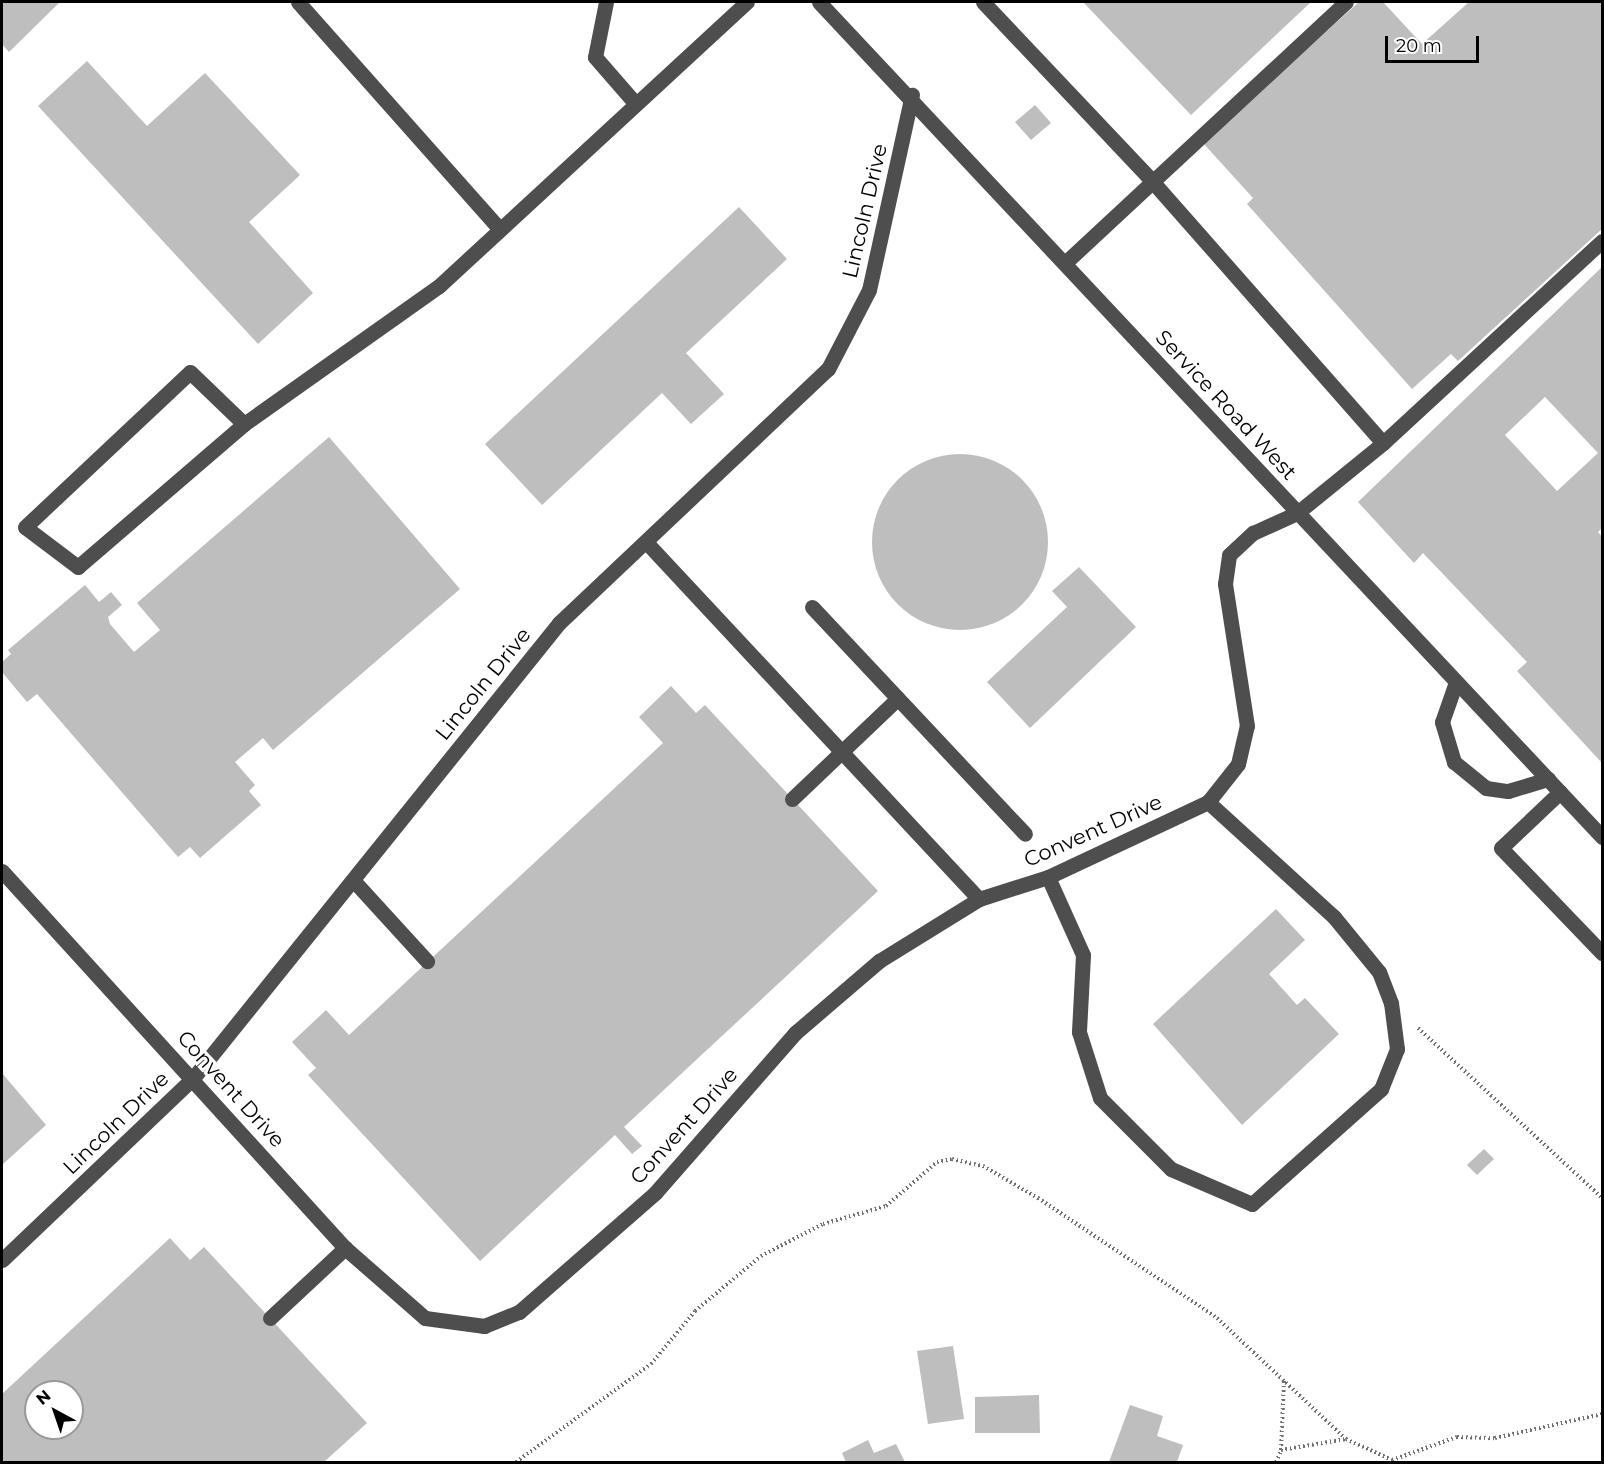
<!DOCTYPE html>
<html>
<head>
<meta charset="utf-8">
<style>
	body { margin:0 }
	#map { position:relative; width:1604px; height:1464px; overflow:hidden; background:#fff; font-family:Montserrat,sans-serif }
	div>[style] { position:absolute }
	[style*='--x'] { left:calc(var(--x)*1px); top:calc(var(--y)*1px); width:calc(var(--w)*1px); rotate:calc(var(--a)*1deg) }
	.building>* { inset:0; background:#bebebe }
	.round { border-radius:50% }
	.path>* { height:4px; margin-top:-2px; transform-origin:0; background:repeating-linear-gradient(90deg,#707070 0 1.5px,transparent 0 4.5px) }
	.minor>* { height:15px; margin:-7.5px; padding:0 7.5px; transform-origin:7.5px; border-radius:7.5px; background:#4e4e4e }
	span { translate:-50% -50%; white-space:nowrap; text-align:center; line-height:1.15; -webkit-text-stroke:6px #fff; paint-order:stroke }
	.street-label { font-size:21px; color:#000 }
	.frame { position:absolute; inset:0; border:3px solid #000; pointer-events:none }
	.north { position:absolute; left:24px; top:1380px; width:60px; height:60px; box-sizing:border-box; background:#fff; border:2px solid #999; border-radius:50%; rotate:320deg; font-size:16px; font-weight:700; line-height:24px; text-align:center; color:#000 }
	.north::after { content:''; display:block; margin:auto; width:21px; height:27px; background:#000; clip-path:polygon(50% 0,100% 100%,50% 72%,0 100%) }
	.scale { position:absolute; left:1385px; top:36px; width:94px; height:27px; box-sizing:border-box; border:3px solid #000; border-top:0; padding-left:8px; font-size:18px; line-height:21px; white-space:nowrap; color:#000; -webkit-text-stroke:4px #fff; paint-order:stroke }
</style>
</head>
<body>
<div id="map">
	<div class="building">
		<i style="clip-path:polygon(2px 2px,60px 2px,9px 52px,2px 44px)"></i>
		<i style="clip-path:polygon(1083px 2px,1311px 2px,1191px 115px)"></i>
		<i style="clip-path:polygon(1359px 2px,1383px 2px,1422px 44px,1469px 2px,1602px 2px,1602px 229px,1458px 361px,1451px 354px,1412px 389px,1247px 204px,1253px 198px,1203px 143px)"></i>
		<i style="clip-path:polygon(87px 61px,147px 126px,205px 73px,300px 175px,249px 222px,313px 293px,258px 344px,38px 106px)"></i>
		<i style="clip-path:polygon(1035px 105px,1051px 123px,1031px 140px,1015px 122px)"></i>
		<i style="clip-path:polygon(739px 207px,787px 259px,686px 353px,724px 394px,691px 424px,662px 393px,542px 505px,485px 444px)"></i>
		<i style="clip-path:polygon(evenodd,1602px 267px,1602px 528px,1598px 532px,1602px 537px,1602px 763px,1517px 671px,1527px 662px,1423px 553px,1414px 563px,1358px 502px,1602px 267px,1545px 397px,1598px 453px,1557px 491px,1505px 435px,1545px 397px)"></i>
		<i style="clip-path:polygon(329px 437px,460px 589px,273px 750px,263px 738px,235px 762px,255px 785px,249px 791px,261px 805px,200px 858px,190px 847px,178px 857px,37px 694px,27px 702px,2px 672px,2px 662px,11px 654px,8px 650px,85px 585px,99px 602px,111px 592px,122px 605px,108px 617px,110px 624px,134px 652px,160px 630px,137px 603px)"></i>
		<i class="round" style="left:872px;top:454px;width:176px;height:176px"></i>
		<i style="clip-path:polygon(1079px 567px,1136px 627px,1030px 728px,987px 682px,1067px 607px,1052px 591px)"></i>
		<i style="clip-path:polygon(671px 686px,696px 713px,705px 705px,878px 891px,624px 1127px,642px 1146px,632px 1154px,615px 1135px,480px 1261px,308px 1075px,316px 1068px,292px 1042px,326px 1010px,349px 1035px,663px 743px,639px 717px)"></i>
		<i style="clip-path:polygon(1276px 909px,1305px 940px,1269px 974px,1297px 1005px,1305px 998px,1339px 1034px,1242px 1125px,1153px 1024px)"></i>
		<i style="clip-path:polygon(2px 1073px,46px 1125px,2px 1165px)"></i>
		<i style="clip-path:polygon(1484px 1149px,1494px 1159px,1477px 1175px,1467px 1165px)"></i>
		<i style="clip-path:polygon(evenodd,170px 1238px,190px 1260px,204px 1247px,367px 1423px,324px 1462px,2px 1462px,2px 1394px,170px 1238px,36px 1392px,72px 1392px,72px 1428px,36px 1428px,36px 1392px)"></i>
		<i style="clip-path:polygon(953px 1346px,964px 1419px,928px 1424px,917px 1351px)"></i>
		<i style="clip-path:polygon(1039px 1395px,1040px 1433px,975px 1433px,975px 1397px)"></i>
		<i style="clip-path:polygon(1130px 1405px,1163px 1416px,1157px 1436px,1183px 1445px,1177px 1462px,1109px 1462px)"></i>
		<i style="clip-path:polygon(868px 1440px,874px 1453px,896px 1444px,905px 1462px,846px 1462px,842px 1453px)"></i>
	</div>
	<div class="path">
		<i style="--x:1418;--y:1028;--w:251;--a:42.7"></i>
		<i style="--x:1281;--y:1450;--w:70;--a:-87.5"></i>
		<i style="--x:516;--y:1462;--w:167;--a:-36"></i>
		<i style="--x:651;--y:1364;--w:69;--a:-50.3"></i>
		<i style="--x:695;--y:1311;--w:86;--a:-39.8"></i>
		<i style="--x:761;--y:1256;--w:70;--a:-27.3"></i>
		<i style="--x:823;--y:1224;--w:66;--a:-15.9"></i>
		<i style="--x:886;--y:1206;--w:67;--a:-40.8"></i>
		<i style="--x:937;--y:1162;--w:15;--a:-11"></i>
		<i style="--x:952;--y:1159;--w:32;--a:13"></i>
		<i style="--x:983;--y:1166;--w:64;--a:30.2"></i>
		<i style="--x:1038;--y:1198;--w:216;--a:33.8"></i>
		<i style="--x:1217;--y:1318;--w:177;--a:43.2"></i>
		<i style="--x:1346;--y:1439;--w:51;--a:24.5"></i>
		<i style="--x:1392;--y:1460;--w:69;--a:-19.5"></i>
		<i style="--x:1457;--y:1437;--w:38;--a:2"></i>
		<i style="--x:1495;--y:1438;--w:110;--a:-12.6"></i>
		<i style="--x:1276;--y:1462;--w:13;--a:-67"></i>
		<i style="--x:1281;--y:1450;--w:66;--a:-9.6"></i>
	</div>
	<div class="minor">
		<i style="--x:298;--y:2;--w:302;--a:48.4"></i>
		<i style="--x:606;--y:2;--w:56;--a:101.3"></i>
		<i style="--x:595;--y:57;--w:61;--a:49"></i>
		<i style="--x:819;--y:2;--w:1145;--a:46.84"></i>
		<i style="--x:983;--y:2;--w:246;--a:46.6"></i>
		<i style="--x:1152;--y:181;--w:349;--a:48.6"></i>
		<i style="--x:1066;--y:262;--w:382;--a:-42.9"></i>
		<i style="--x:244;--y:424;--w:219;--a:139.3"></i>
		<i style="--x:78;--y:567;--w:66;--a:-143"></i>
		<i style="--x:25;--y:527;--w:226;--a:-43.2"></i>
		<i style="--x:190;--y:372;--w:75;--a:43.9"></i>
		<i style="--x:244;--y:424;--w:239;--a:-35.3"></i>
		<i style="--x:439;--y:286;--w:419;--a:-42.7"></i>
		<i style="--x:646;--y:542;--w:488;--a:47"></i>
		<i style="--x:812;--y:607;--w:311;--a:46.8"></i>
		<i style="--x:1456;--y:682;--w:42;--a:109.3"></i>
		<i style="--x:1442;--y:722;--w:42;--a:73.3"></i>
		<i style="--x:1454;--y:762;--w:41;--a:39.1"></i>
		<i style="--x:1486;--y:788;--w:22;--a:8"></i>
		<i style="--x:1508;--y:791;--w:42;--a:-16.7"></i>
		<i style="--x:1560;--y:792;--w:81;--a:136.5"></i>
		<i style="--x:1501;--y:848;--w:146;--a:46.1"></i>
		<i style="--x:792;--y:799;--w:146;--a:-43.6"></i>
		<i style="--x:2;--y:871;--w:510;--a:47.7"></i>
		<i style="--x:345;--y:1248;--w:106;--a:41.2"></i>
		<i style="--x:425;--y:1318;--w:60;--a:7.7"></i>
		<i style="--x:484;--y:1326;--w:38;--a:-22"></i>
		<i style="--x:519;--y:1312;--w:181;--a:-41.2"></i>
		<i style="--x:655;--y:1193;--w:213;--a:-48.8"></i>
		<i style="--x:795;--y:1033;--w:111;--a:-40.6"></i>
		<i style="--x:879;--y:961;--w:118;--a:-31.8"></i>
		<i style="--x:979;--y:899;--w:72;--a:-17.7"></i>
		<i style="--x:1048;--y:877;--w:177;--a:-25.1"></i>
		<i style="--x:1208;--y:802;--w:48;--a:-51.7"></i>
		<i style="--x:1238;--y:764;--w:39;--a:-77"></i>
		<i style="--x:1247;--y:726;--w:144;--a:-98.8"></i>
		<i style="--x:1225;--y:584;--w:29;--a:-82"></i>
		<i style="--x:1229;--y:555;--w:33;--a:-43"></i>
		<i style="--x:1253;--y:533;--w:48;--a:-24.4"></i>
		<i style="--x:1297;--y:513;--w:111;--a:-39.1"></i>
		<i style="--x:1383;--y:443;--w:298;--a:-42.7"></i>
		<i style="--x:1048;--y:877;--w:85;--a:65.8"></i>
		<i style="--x:1083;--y:955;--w:77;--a:93"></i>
		<i style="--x:1079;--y:1032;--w:69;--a:72.3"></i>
		<i style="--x:1100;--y:1098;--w:100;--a:45"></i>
		<i style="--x:1171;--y:1169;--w:88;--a:23.4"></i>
		<i style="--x:1252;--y:1204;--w:173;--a:-41.7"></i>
		<i style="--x:1381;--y:1089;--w:43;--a:-68.2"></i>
		<i style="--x:1397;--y:1049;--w:46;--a:-97.4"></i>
		<i style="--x:1391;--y:1003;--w:33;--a:-111"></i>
		<i style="--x:1379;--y:972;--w:71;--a:-129.3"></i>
		<i style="--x:1334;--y:917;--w:171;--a:-137.6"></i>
		<i style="--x:353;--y:880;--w:110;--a:47.6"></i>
		<i style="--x:2;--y:1260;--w:265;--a:-43.6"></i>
		<i style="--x:194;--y:1077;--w:583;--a:-51.2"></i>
		<i style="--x:559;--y:623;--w:370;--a:-43.4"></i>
		<i style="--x:828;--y:369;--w:89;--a:-62.6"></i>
		<i style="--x:869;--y:290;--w:200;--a:-77.6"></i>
		<i style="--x:270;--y:1318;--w:103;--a:-43"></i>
	</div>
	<div class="street-label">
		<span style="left:865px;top:211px;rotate:-77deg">Lincoln Drive</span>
		<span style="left:1226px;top:405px;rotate:47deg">Service Road West</span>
		<span style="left:483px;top:684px;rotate:-51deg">Lincoln Drive</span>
		<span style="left:1093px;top:831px;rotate:-24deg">Convent Drive</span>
		<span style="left:231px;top:1089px;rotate:48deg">Convent Drive</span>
		<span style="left:116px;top:1123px;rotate:-44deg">Lincoln Drive</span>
		<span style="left:684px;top:1126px;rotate:-48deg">Convent Drive</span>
	</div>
	<div class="frame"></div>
	<div class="north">N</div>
	<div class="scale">20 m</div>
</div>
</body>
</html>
